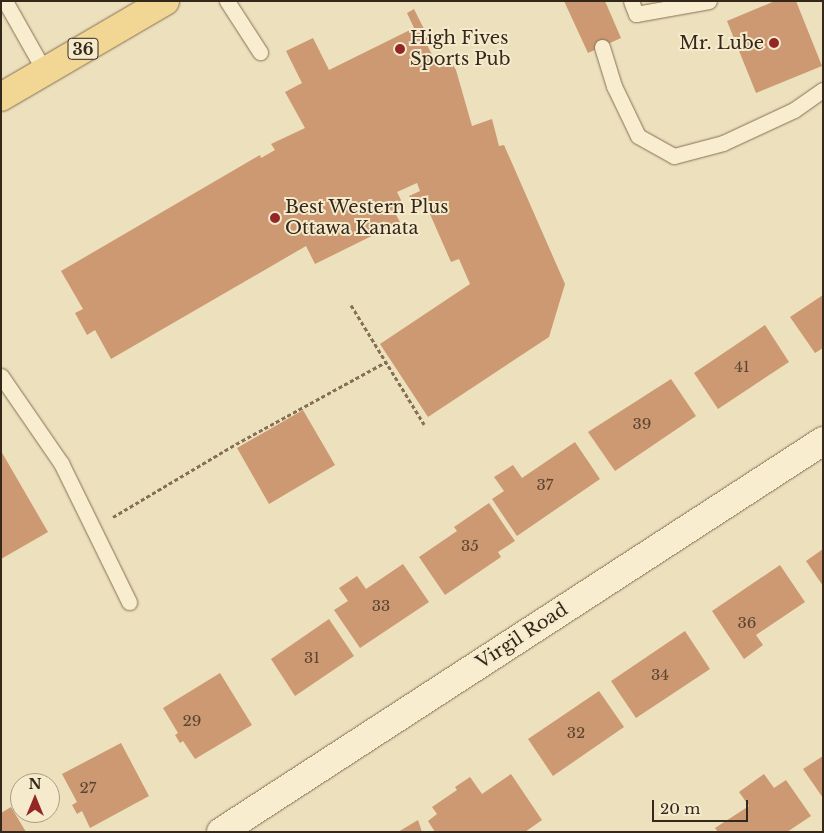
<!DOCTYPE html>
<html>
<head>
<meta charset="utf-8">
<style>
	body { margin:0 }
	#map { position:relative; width:824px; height:833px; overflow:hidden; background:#ede0bd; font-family:"Libre Baskerville",serif }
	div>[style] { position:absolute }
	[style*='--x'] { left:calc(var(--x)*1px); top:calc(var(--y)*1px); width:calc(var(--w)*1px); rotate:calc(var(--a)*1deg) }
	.building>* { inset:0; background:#cc9972 }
	.path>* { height:3px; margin-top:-1.5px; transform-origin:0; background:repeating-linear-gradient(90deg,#857056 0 4px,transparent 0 6.5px) }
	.roads { filter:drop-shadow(0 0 1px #857056) drop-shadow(0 0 1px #857056) }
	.service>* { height:15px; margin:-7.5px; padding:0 7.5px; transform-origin:7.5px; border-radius:7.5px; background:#f9edd0 }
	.tertiary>* { height:28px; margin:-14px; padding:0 14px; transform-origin:14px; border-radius:14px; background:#f9edd0 }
	.primary>* { height:28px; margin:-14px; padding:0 14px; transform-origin:14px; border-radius:14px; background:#f2d693 }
	.dots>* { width:14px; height:14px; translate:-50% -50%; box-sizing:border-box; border:2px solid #f5eacc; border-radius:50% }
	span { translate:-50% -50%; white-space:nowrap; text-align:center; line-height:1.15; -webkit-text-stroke:4px #f5eacc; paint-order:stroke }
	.number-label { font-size:15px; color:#5a4431 }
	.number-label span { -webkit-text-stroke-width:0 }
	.shield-label span { padding:1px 4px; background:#f5eacc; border:1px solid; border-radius:4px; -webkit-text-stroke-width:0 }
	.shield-label { font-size:16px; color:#34281b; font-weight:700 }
	.poi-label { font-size:18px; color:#34281b }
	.left { translate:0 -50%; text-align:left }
	.right { translate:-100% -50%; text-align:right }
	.street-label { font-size:18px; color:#34281b }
	.frame { position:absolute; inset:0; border:2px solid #34281b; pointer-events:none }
	.north { position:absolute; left:10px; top:773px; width:50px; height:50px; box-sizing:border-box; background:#f5eacc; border:1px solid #a89c85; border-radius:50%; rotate:0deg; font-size:14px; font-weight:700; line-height:20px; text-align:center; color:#34281b }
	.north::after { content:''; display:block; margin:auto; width:18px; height:22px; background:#942726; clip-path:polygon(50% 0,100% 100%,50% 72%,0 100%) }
	.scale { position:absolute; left:652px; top:800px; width:96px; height:22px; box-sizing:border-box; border:2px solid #34281b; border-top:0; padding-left:6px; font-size:15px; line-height:18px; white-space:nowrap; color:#34281b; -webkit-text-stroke:4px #f5eacc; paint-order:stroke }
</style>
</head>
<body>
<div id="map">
	<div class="building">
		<i style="clip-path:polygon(564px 1px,605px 1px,621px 38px,588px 53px)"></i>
		<i style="clip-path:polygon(775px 1px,796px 1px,822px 66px,756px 93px,727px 21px)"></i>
		<i style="clip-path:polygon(414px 9px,429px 39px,425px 41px,439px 68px,451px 62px,456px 70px,472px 126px,492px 119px,499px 146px,504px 145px,565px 284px,549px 337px,428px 417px,380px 344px,470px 284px,459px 259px,451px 262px,426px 205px,416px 210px,409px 196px,420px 191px,417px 183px,397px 192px,401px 200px,400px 207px,395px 213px,400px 222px,315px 264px,306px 246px,111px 359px,95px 330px,87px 335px,75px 313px,83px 309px,61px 271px,260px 155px,261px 158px,275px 150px,271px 144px,305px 128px,285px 92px,302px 83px,286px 51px,313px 38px,329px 70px,414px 28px,407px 13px)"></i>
		<i style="clip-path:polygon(823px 295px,823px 348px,815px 353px,790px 317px)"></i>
		<i style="clip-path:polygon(765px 325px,789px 362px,718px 409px,694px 373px)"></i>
		<i style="clip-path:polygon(671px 379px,696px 416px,615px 471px,588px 432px)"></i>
		<i style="clip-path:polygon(303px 410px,335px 465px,269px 504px,237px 448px)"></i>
		<i style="clip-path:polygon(575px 442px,600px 479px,517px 536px,492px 499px,504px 491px,494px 477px,513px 465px,522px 478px)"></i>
		<i style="clip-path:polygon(1px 451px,48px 532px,1px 559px)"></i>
		<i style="clip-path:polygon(489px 503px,515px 541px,498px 552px,501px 557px,445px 595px,419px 557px,457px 531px,454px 527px)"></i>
		<i style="clip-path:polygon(823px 549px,823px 586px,806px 561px)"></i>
		<i style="clip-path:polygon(403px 564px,429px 602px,360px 648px,334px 610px,348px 601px,339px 588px,357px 576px,366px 589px)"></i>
		<i style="clip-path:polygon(780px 565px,805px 602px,756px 635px,763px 645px,744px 659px,712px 611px)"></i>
		<i style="clip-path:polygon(329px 619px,354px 656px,295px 696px,271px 659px)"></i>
		<i style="clip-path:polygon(685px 631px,710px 669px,636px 718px,611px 681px)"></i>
		<i style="clip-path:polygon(220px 673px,252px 725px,195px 759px,183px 741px,180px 743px,175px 735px,178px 733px,163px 708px)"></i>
		<i style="clip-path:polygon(599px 691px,624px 727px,553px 776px,528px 739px)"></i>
		<i style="clip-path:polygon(121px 743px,149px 796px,90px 828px,82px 811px,77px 814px,72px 805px,77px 802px,62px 774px)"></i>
		<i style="clip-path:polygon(823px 756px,823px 798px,803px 769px)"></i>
		<i style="clip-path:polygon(511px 774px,542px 820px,525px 832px,435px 832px,428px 821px,437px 814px,432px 807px,457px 790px,455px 787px,470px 777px,482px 794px)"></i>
		<i style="clip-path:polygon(764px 774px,774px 788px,786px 780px,811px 816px,787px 832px,718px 832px,715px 828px,749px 806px,739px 792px)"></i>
		<i style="clip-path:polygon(11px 807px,26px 832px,1px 832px,1px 813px)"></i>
		<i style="clip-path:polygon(418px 820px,422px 832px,398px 832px)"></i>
	</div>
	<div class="path">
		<i style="--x:351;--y:305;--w:140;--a:58.5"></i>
		<i style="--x:113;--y:517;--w:143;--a:-30.7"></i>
		<i style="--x:236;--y:444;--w:171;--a:-28.7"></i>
	</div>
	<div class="roads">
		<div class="service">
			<i style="--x:5;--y:1;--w:81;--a:60.6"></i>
			<i style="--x:227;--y:1;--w:61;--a:57.1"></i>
			<i style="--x:631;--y:1;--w:14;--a:69"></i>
			<i style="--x:636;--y:14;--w:74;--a:-10.1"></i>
			<i style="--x:602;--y:47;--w:41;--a:72.9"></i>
			<i style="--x:614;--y:86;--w:55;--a:64.4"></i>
			<i style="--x:638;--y:136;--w:41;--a:29.1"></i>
			<i style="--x:674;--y:156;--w:51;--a:-14.9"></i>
			<i style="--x:723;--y:143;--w:78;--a:-24.9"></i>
			<i style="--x:794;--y:110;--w:35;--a:-35"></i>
			<i style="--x:1;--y:376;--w:106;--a:55.4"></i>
			<i style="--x:61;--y:463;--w:155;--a:63.9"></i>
		</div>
		<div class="tertiary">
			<i style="--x:221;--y:832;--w:718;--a:-33"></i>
		</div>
		<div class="primary">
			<i style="--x:1;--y:97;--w:190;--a:-30.3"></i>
		</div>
	</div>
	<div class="dots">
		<i style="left:774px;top:43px;background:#942726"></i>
		<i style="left:400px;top:49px;background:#942726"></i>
		<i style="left:275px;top:218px;background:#942726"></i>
	</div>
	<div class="number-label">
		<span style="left:742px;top:367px">41</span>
		<span style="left:642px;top:424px">39</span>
		<span style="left:545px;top:485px">37</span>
		<span style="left:470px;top:546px">35</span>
		<span style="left:381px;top:606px">33</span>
		<span style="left:747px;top:623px">36</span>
		<span style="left:312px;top:658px">31</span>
		<span style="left:660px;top:675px">34</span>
		<span style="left:192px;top:721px">29</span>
		<span style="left:576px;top:733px">32</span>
		<span style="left:88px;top:788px">27</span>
	</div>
	<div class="shield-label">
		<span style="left:83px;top:49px">36</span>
	</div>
	<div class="poi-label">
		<span class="left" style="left:410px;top:49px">High Fives<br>Sports Pub</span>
		<span class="right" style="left:764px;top:43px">Mr. Lube</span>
		<span class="left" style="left:285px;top:218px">Best Western Plus<br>Ottawa Kanata</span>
	</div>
	<div class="street-label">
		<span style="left:522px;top:636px;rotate:-33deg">Virgil Road</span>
	</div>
	<div class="frame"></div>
	<div class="north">N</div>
	<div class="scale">20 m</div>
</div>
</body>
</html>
